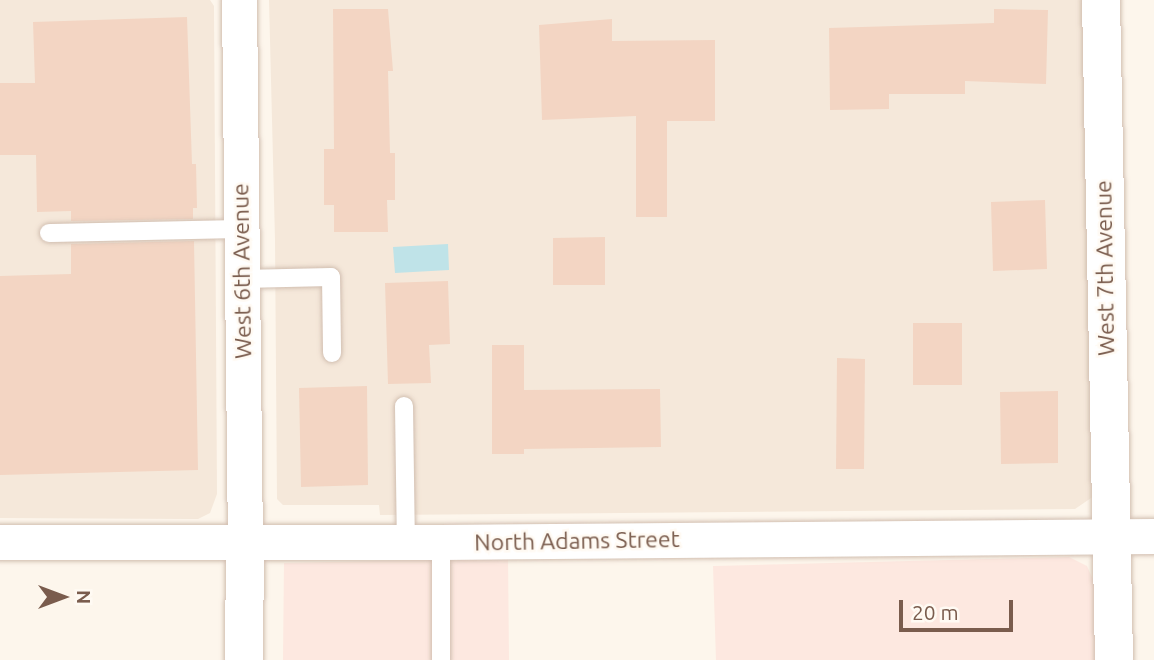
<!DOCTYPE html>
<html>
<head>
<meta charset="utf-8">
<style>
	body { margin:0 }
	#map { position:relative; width:1154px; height:660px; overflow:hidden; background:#fdf6ec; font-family:Ubuntu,sans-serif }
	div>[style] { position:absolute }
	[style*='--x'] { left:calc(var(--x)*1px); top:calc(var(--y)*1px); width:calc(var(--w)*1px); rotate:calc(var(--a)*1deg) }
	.residential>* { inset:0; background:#f5e8da }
	.commercial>* { inset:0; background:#fde8e0 }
	.water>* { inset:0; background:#bfe3e8 }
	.building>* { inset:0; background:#f3d5c3 }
	.roads { filter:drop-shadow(0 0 2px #d1beb0) drop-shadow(0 0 2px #d1beb0) }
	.service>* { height:18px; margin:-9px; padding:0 9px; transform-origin:9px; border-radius:9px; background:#fff }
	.minor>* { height:35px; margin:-17.5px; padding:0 17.5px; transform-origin:17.5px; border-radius:17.5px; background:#fff }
	.tertiary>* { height:38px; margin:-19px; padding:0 19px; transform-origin:19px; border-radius:19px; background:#fff }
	span { translate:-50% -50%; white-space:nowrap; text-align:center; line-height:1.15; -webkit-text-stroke:5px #fffaf3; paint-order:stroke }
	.street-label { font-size:23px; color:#7a5c4d }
	.north { position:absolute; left:28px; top:562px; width:70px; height:70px; -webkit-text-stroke:5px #fffaf3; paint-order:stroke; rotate:90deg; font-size:19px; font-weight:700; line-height:28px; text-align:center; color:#7a5c4d }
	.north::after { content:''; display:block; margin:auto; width:24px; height:32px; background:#7a5c4d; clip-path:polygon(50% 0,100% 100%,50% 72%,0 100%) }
	.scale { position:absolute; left:899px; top:600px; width:114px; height:32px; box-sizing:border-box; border:4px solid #7a5c4d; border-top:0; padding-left:9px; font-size:21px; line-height:24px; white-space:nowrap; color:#7a5c4d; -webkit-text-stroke:5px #fffaf3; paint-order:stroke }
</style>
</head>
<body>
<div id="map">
	<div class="residential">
		<i style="clip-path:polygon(0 0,210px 0,214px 6px,217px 494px,210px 513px,198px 519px,0 518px)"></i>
		<i style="clip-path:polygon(269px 0,1088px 0,1094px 496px,1075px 509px,380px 515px,379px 505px,283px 505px,277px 499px,275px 240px)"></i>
	</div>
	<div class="commercial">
		<i style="clip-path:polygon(1069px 557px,1087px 566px,1094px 582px,1097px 660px,716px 660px,713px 566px)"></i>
		<i style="clip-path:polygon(508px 558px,509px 660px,283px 660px,284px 563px)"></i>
	</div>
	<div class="water">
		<i style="clip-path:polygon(448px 244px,449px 270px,395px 273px,393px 247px)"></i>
	</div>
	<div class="building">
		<i style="clip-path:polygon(333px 9px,388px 9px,393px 71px,388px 71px,390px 153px,395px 153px,395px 200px,387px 200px,388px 232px,334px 232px,334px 205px,324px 205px,324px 149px,334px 149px)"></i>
		<i style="clip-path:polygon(994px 9px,1048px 10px,1046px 84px,965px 81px,965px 94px,889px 94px,889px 109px,830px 110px,829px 28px,994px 23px)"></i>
		<i style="clip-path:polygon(187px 17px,192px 164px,196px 164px,197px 208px,193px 208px,193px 219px,71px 221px,71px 211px,37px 212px,36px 155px,0 155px,0 83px,35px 83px,33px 22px)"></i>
		<i style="clip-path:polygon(612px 19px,612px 41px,715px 40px,715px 121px,667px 121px,667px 217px,636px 217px,636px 116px,542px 120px,539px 25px)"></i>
		<i style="clip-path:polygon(1045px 200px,1047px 269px,993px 271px,991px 202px)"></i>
		<i style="clip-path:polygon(605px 237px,605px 285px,553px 285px,553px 238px)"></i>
		<i style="clip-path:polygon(194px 241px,198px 470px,0 475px,0 276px,71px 274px,71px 244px)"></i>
		<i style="clip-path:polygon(448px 281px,450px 344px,429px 345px,431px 383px,388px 384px,385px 283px)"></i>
		<i style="clip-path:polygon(913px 323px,962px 323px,962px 385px,913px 385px)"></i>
		<i style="clip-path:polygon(492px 345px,524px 345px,524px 390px,660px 389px,661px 447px,524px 449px,524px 454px,492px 454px)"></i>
		<i style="clip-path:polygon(837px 358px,865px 359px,864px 469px,836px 469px)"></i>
		<i style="clip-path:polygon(367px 386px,368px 485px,301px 487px,299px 388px)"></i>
		<i style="clip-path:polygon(1058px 391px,1058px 463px,1001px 464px,1000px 392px)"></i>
	</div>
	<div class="roads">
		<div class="service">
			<i style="--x:49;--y:233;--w:192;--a:-1.2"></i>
			<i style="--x:242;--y:279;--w:89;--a:-1.3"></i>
			<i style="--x:331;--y:277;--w:76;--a:89.2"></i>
			<i style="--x:404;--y:406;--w:136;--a:89.2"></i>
			<i style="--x:441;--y:660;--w:118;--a:-90"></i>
		</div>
		<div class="minor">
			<i style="--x:239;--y:0;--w:542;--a:89.37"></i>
			<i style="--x:0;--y:542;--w:441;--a:0"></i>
			<i style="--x:441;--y:542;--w:713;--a:-0.48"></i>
		</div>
		<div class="tertiary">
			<i style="--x:1101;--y:0;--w:660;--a:88.87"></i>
			<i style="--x:244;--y:660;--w:118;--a:-89.5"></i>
		</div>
	</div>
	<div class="street-label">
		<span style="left:1105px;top:268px;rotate:-91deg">West 7th Avenue</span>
		<span style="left:242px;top:271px;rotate:-91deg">West 6th Avenue</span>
		<span style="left:577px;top:541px;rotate:-1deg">North Adams Street</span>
	</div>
	<div class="north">N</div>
	<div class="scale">20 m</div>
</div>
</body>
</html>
